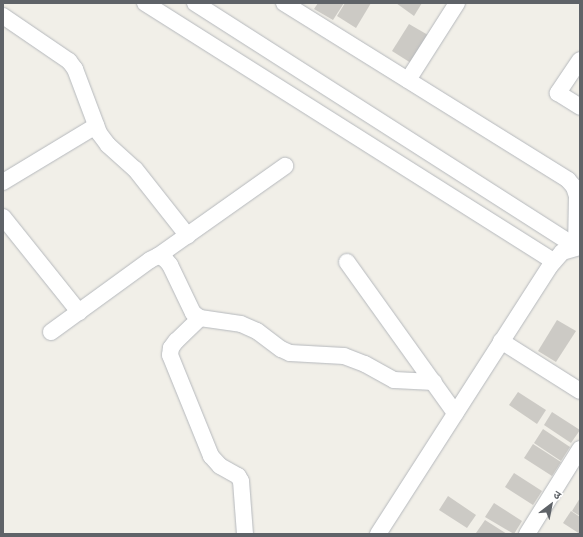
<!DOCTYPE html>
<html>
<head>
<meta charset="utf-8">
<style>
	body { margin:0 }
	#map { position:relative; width:583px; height:537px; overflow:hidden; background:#f1efe8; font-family:"PT Sans Narrow","Noto Sans Devanagari",sans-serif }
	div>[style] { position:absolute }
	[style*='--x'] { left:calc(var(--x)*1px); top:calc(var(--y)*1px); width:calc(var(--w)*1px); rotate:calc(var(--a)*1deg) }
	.building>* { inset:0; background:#cccac5 }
	.roads { filter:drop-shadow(0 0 1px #b5b8bc) drop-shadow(0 0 1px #b5b8bc) }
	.minor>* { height:16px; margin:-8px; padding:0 8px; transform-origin:8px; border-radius:8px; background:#fff }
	span { translate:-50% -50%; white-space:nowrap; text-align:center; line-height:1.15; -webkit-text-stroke:3px #fff; paint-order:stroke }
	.frame { position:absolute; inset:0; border:4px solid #5f6368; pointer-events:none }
	.north { position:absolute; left:531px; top:485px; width:40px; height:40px; -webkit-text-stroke:3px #fff; paint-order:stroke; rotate:32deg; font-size:11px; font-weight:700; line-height:16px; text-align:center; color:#5f6368 }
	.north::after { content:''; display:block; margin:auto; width:14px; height:18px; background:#5f6368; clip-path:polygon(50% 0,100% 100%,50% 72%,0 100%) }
</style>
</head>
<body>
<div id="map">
	<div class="building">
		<i style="clip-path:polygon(318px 3px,344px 3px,333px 20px,314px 9px)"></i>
		<i style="clip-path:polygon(345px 3px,371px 3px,356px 28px,337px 16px)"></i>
		<i style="clip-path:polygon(396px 3px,422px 3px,414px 16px)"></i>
		<i style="clip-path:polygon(409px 24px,428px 35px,411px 63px,392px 51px)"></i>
		<i style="clip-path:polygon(557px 320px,576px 331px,556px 362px,538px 351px)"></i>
		<i style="clip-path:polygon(518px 392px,546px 410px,537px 424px,509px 405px)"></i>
		<i style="clip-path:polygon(552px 412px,580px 430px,571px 443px,544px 425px)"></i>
		<i style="clip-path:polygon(543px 429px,570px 447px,561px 461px,534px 443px)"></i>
		<i style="clip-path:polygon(533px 444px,561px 462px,552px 476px,524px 458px)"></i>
		<i style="clip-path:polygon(514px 473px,542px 491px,533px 505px,505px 487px)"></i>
		<i style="clip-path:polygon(448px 496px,476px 515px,467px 528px,439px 510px)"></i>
		<i style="clip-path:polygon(580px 498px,580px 516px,572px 511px)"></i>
		<i style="clip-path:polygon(494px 503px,522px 521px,514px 534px,485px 517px)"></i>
		<i style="clip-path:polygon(571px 511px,580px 517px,580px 534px,563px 523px)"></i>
		<i style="clip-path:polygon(485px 520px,507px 534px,476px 533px)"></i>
	</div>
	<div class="roads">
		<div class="minor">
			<i style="--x:145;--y:3;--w:483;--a:32.3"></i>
			<i style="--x:195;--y:3;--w:452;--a:32.6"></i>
			<i style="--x:284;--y:3;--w:335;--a:31.9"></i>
			<i style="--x:568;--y:180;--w:9;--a:49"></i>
			<i style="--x:574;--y:187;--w:9;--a:72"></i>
			<i style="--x:577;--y:196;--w:51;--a:91.1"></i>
			<i style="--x:3;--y:16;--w:80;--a:34.3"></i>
			<i style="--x:69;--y:61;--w:10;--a:53"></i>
			<i style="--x:75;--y:69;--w:68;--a:69.4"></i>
			<i style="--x:99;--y:133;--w:15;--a:53"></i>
			<i style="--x:108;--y:145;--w:36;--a:42"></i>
			<i style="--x:135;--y:169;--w:85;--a:51.7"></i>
			<i style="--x:580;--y:60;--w:40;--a:124"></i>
			<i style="--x:558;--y:93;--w:26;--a:32"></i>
			<i style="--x:408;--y:80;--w:91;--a:-57.5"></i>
			<i style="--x:3;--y:182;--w:109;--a:-31.1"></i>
			<i style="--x:3;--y:217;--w:122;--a:51.3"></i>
			<i style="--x:158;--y:256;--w:156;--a:-35.3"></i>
			<i style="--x:347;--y:262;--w:186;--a:54.4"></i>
			<i style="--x:200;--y:318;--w:33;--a:136"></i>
			<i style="--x:176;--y:341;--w:9;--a:126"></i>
			<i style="--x:171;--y:348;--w:7;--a:98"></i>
			<i style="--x:170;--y:355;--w:109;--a:67.9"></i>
			<i style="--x:211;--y:456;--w:13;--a:48"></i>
			<i style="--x:220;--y:466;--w:21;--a:29"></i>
			<i style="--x:238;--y:476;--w:6;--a:59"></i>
			<i style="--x:241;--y:481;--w:53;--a:85.7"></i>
			<i style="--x:51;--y:332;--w:122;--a:-36"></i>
			<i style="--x:150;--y:260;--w:9;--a:-27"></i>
			<i style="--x:158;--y:256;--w:8;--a:23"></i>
			<i style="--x:165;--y:259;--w:8;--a:50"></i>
			<i style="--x:170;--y:265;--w:53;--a:64.4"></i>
			<i style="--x:193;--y:313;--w:9;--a:36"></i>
			<i style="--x:200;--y:318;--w:41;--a:8.3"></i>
			<i style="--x:241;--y:324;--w:17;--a:24"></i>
			<i style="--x:257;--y:331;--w:30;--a:37"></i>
			<i style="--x:281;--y:349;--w:10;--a:24"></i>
			<i style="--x:290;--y:353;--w:54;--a:3.2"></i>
			<i style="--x:344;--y:356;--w:22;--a:21"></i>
			<i style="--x:365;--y:364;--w:33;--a:29"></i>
			<i style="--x:394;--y:380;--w:40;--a:2.9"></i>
			<i style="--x:501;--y:341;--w:93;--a:32.3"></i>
			<i style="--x:378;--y:534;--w:318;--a:-57.3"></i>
			<i style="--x:550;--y:266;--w:18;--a:-49"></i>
			<i style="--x:562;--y:252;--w:19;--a:-16"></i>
			<i style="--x:527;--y:534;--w:100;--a:-58.1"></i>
		</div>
	</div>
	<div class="frame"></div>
	<div class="north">उ</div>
</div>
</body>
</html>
